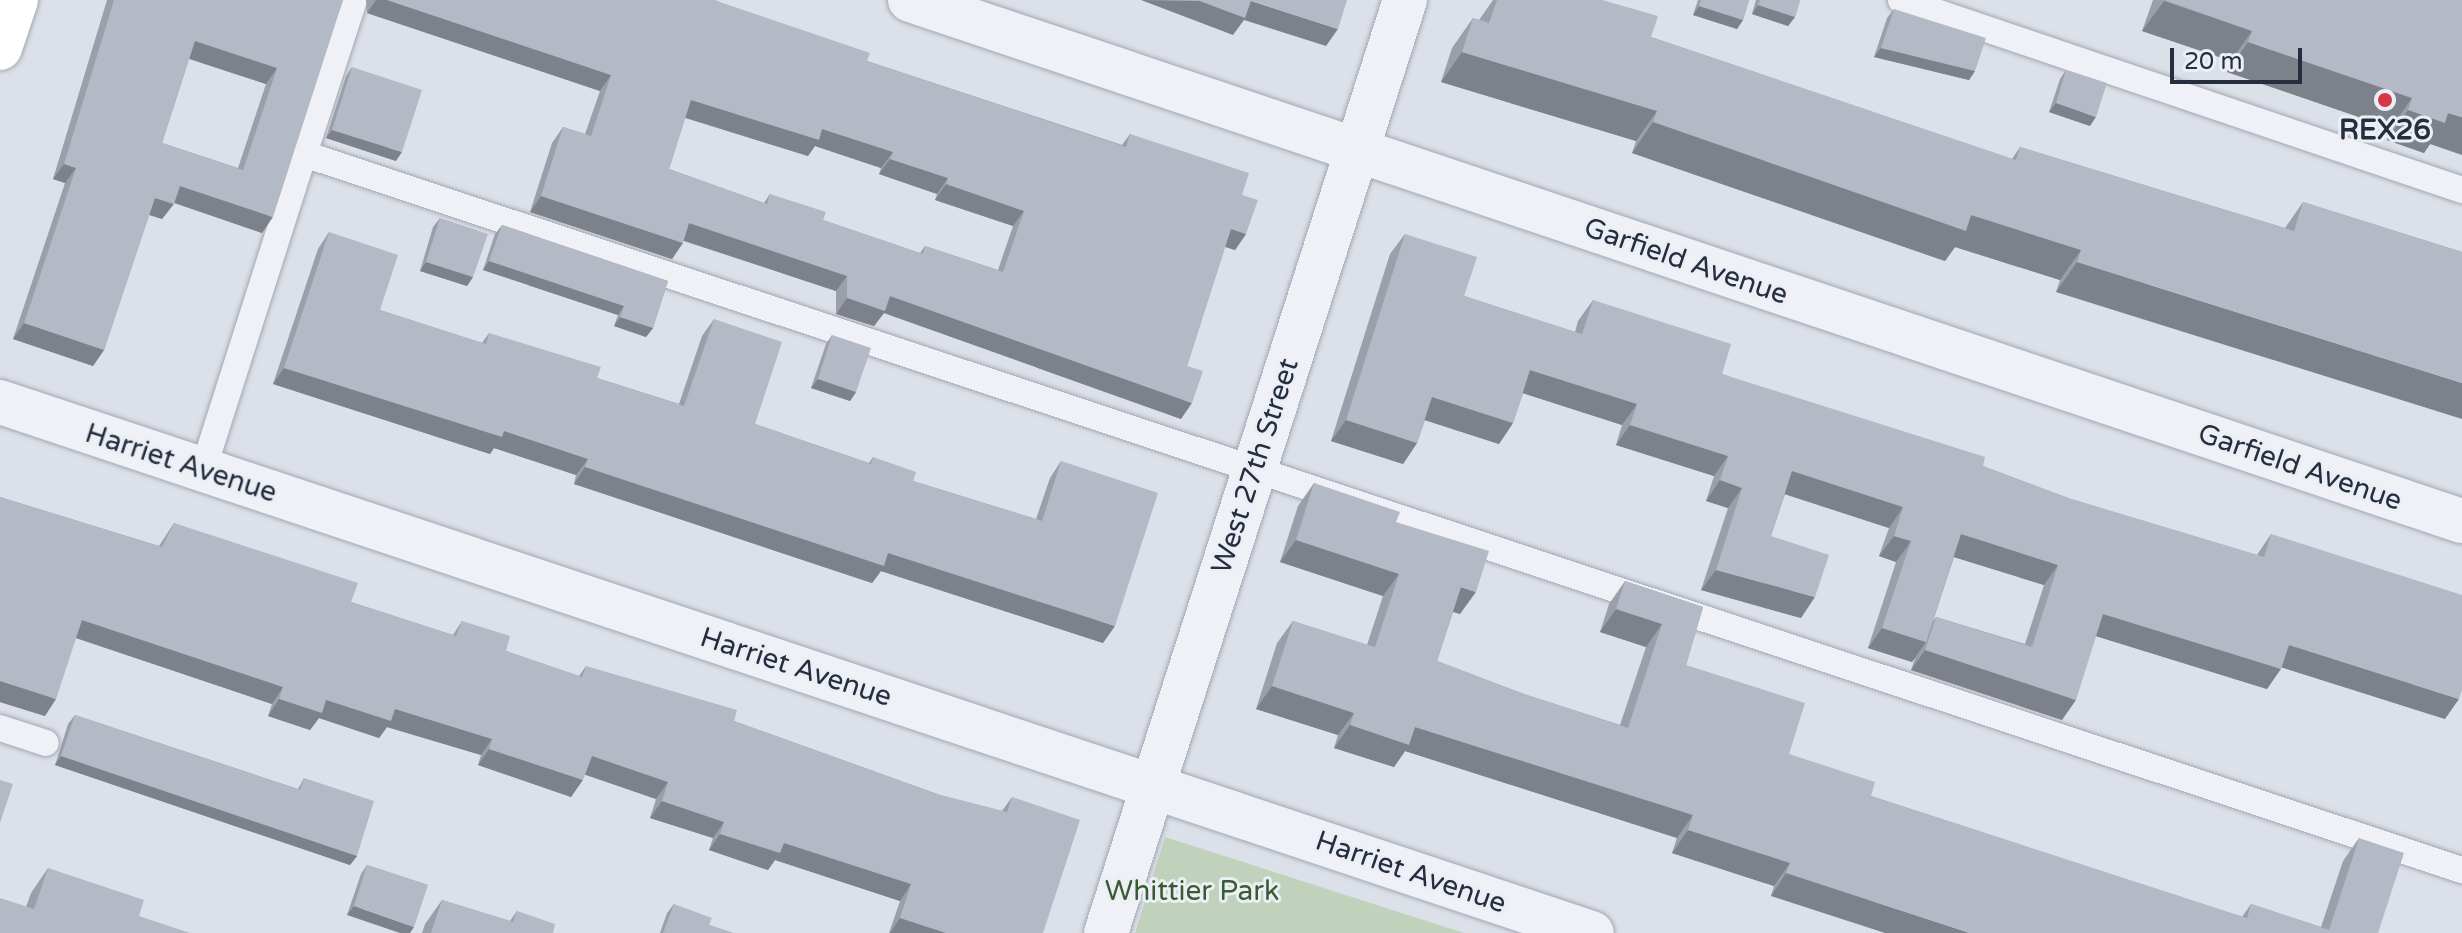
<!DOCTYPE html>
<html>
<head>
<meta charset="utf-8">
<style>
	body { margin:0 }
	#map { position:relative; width:2462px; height:933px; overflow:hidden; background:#dce0e8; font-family:"Varela Round",sans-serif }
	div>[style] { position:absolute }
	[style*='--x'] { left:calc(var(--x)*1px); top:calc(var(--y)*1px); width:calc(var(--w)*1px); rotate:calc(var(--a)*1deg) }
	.green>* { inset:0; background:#c1d2bc }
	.roads { filter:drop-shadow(0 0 2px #a1a7b2) drop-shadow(0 0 2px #a1a7b2) }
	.lane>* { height:26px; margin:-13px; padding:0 13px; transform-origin:13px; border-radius:13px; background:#eff1f6 }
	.street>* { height:44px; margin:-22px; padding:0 22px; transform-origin:22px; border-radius:22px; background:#eff1f6 }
	.secondary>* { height:44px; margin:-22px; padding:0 22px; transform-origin:22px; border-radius:22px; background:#fff }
	.wall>* { inset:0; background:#9a9fa9 }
	.shaded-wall>* { inset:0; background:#7d828a }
	.building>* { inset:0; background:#b3b9c5 }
	.dots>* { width:22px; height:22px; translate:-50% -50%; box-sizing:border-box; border:4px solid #ebeff5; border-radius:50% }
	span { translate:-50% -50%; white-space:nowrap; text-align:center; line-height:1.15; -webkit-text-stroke:6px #ebeff5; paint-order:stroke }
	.poi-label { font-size:28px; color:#252d3f; font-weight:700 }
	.street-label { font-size:28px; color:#252d3f }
	.park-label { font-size:28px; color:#375c31 }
	.scale { position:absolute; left:2170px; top:48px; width:132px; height:36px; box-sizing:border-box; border:4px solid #252d3f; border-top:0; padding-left:10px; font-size:24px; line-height:28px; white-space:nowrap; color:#252d3f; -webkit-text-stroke:6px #ebeff5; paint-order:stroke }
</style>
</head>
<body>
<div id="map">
	<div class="green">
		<i style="clip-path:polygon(1165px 837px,1464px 933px,1135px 933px)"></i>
	</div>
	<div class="roads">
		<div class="lane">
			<i style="--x:354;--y:0;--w:162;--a:108"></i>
			<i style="--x:304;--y:154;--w:2274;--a:18.36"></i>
			<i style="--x:1901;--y:0;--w:592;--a:18.71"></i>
			<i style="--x:203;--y:470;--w:332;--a:-72.3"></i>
			<i style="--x:0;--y:728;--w:48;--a:18.1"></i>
		</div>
		<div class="street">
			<i style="--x:910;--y:0;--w:1637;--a:18.56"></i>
			<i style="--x:0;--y:402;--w:1678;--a:18.45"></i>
			<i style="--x:1106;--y:933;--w:980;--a:-72.23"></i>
		</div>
		<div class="secondary">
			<i style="--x:0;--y:48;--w:51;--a:-71.6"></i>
		</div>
	</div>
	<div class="wall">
		<i style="clip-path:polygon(evenodd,107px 0,343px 0,262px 233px,174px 203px,162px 219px,149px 215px,104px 350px,93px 366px,13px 339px,65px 183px,53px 179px,107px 0,189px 59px,266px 84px,238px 168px,162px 143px,189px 59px)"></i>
		<i style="clip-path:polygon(evenodd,366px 0,714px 0,867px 61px,1122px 145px,1130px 134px,1242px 195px,1246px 234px,1235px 250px,1225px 247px,1187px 366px,1181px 419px,884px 313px,874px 326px,836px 314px,836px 291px,684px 240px,672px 259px,530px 212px,552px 143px,563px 127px,585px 134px,600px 91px,367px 13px,366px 0,685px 118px,808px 156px,815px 146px,881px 168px,879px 174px,937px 194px,935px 200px,1013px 226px,998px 270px,925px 246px,920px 253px,823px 220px,770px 194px,764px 203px,669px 169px,685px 118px)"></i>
		<i style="clip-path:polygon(1493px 0,1602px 0,1651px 37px,2012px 159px,2020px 147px,2285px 228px,2303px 202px,2462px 252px,2056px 292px,2060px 280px,1955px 247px,1945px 261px,1632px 153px,1636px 141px,1441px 82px,1452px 48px,1473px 18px,1479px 20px)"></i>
		<i style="clip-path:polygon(1698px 0,1749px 0,1743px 20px,1737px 29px,1693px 15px)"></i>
		<i style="clip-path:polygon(1756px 0,1800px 0,1795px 17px,1788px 26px,1752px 14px)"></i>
		<i style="clip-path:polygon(2153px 0,2462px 0,2430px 144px,2424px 153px,2387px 140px,2391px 128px,2227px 72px,2231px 61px,2142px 31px)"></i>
		<i style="clip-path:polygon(1894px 9px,1975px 71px,1969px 80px,1874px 57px,1887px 18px)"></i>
		<i style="clip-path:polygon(352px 67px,396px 161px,326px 138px,346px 76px)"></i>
		<i style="clip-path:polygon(2066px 70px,2090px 126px,2049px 112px,2060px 79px)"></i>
		<i style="clip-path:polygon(440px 218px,473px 277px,467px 286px,420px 271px,433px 227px)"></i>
		<i style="clip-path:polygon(502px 225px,668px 281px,653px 328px,646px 337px,614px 326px,618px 315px,483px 270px,495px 234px)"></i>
		<i style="clip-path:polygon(329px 232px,380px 310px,482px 343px,489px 333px,597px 378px,679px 404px,702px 336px,714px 319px,755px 424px,869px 463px,873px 457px,913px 481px,1036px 519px,1050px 478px,1061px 461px,1103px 643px,881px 571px,872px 583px,574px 484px,576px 475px,494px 448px,490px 454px,273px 384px,318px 249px)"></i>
		<i style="clip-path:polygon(evenodd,1405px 234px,1464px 296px,1575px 332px,1578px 321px,1593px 300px,1722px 374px,1983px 466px,2071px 499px,2257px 555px,2271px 534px,2445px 719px,2281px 667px,2267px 689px,2096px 636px,2062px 720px,1911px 670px,1915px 658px,1912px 662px,1868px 648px,1896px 562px,1879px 556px,1889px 528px,1785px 494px,1771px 536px,1801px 618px,1701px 590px,1728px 508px,1706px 501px,1714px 476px,1616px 445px,1622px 425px,1523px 393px,1513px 423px,1499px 444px,1425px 420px,1417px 443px,1403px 464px,1331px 441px,1390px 254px,1405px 234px,1954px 557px,2044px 585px,2025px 644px,1936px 617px,1933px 621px,1954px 557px)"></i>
		<i style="clip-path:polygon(832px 335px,856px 392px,850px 401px,811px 388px,826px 344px)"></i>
		<i style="clip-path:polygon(1314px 483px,1396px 522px,1460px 614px,1453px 612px,1437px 661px,1524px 694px,1620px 725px,1646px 647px,1600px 632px,1609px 604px,1625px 581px,1703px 607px,1686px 665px,1789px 754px,1871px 796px,2242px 917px,2251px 904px,2321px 927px,2343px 861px,2359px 838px,2378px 933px,1771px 896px,1774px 886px,1672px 853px,1677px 838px,1405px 751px,1394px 767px,1334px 748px,1338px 735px,1256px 709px,1277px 643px,1293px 621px,1367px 645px,1383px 596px,1280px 562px,1298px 506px)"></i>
		<i style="clip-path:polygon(0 497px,159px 546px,174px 523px,351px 602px,453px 635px,462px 621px,506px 651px,579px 676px,586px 666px,734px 721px,940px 795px,1002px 811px,1012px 797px,1043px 933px,889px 933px,900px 901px,775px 860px,768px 870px,709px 850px,713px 838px,650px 818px,656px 799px,585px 774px,571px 797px,478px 765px,481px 755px,387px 727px,379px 738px,319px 718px,310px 730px,268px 716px,272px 704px,76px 638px,45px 716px,0 702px)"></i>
		<i style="clip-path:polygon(75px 715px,298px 789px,304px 778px,357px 856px,350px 865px,55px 765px,68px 724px)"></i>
		<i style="clip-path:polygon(367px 865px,428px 885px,347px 915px,361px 874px)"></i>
		<i style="clip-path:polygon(48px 868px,139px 916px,0 933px,26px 907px,31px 893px)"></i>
		<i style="clip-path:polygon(442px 900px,510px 921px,517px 911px,553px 933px,422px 933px,425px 924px)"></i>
		<i style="clip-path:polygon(674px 904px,709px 925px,733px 933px,660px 933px,667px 913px)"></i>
	</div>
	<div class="shaded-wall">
		<i style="clip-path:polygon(376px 0,387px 0,611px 75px,600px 91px,367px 13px)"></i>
		<i style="clip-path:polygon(1141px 0,1251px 1px,1338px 29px,1326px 46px,1244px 20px,1233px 35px)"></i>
		<i style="clip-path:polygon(2164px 1px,2252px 31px,2231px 61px,2142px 31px)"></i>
		<i style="clip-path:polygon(1758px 5px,1795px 17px,1788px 26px,1752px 14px)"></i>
		<i style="clip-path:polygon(1699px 6px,1743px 20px,1737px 29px,1693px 15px)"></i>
		<i style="clip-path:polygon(195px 41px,277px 68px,266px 84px,184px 57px)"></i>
		<i style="clip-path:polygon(2248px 42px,2412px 98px,2391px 128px,2227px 72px)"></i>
		<i style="clip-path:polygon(1881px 48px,1975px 71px,1969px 80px,1874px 57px)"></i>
		<i style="clip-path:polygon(1462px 52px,1657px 111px,1636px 141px,1441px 82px)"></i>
		<i style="clip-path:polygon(691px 100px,822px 129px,893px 152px,881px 168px,815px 146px,808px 156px,680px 116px)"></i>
		<i style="clip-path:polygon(2056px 103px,2096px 117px,2090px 126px,2049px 112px)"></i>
		<i style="clip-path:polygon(2408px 110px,2448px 113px,2462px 117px,2462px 155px,2430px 144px,2424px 153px,2387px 140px)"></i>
		<i style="clip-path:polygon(1653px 122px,1971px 215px,2081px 250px,2060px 280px,1955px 247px,1945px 261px,1632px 153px)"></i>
		<i style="clip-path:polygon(332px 130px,402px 152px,396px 161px,326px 138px)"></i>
		<i style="clip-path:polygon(890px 159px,948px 178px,937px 194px,879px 174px)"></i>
		<i style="clip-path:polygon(64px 164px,76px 168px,65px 183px,53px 179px)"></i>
		<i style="clip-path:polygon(946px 184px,1024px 211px,1013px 226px,935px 200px)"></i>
		<i style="clip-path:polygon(180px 186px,273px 217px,262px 233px,169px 201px)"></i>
		<i style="clip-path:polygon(541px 196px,683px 243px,672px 259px,530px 212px)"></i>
		<i style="clip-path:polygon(155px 198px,174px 204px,162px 219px,144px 213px)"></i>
		<i style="clip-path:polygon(689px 223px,847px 276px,836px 291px,678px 239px)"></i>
		<i style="clip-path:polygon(1231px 229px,1246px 234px,1235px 250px,1220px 245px)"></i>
		<i style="clip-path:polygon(489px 261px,624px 306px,618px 315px,483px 270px)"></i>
		<i style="clip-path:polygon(426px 262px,473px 277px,467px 286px,420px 271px)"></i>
		<i style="clip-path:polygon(2077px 262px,2462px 383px,2462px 419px,2056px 292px)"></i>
		<i style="clip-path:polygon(890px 296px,1192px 403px,1181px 419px,884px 313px,874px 326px,836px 314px,847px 298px)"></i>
		<i style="clip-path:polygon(620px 317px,653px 328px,646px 337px,614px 326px)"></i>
		<i style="clip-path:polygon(24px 323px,104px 350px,93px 366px,13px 339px)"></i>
		<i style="clip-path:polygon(284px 368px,504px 431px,588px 459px,576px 475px,494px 448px,490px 454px,273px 384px)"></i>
		<i style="clip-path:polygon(1530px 370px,1637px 404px,1622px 425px,1516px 391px)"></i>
		<i style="clip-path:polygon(818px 379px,856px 392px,850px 401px,811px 388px)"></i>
		<i style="clip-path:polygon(1432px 397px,1513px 423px,1499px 444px,1418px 418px)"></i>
		<i style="clip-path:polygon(1346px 420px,1417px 443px,1403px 464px,1331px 441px)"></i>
		<i style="clip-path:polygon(1630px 425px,1728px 456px,1714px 476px,1616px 445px)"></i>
		<i style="clip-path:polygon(585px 467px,888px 553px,1115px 626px,1103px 643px,881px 571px,872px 583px,574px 484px)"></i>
		<i style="clip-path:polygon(1792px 471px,1903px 507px,1889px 528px,1778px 492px)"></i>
		<i style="clip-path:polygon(1720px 480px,1742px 488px,1728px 508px,1706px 501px)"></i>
		<i style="clip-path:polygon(1961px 534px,2058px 565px,2044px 585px,1947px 555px)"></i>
		<i style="clip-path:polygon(1894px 536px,1911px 541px,1896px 562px,1879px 556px)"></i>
		<i style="clip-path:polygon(1296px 540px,1399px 574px,1383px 596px,1280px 562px)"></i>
		<i style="clip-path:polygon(1716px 570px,1815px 597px,1801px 618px,1701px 590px)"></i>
		<i style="clip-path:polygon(1461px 587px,1476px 592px,1460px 614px,1445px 609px)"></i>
		<i style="clip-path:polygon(1616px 609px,1662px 624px,1646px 647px,1600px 632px)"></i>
		<i style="clip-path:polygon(2103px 614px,2281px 669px,2267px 689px,2089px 634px)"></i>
		<i style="clip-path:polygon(82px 620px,283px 687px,272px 704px,70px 636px)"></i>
		<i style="clip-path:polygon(1882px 628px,1926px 642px,1912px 662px,1868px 648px)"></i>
		<i style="clip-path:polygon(2289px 645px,2459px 699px,2445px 719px,2274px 665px)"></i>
		<i style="clip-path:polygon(1925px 650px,2076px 700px,2062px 720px,1911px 670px)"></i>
		<i style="clip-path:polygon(0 681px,56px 699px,45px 716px,0 702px)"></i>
		<i style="clip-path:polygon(1272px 686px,1354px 713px,1338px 735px,1256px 709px)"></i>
		<i style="clip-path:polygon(279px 699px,326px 700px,395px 709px,492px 739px,481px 755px,387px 727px,379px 738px,319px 718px,310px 730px,268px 716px)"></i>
		<i style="clip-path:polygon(1350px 725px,1415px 727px,1693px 815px,1677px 838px,1405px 751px,1394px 767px,1334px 748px)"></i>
		<i style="clip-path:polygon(489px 749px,583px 780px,571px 797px,478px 765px)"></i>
		<i style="clip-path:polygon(61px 756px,357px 856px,350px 865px,55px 765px)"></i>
		<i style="clip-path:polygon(592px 756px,668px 782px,656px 799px,580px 773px)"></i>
		<i style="clip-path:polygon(662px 801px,724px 822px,713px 838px,650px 818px)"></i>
		<i style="clip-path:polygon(1688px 830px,1790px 863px,1774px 886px,1672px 853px)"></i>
		<i style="clip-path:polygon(720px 834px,784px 843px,911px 884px,900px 901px,775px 860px,768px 870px,709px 850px)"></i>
		<i style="clip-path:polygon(1786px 873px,1970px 933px,1885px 933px,1771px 896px)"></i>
		<i style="clip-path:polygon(354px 906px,414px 927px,410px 933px,400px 933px,347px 915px)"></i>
		<i style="clip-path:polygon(900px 918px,946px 933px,890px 933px)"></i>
	</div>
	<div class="building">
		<i style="clip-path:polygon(evenodd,114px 0,343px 0,273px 217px,180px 186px,174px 204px,155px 198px,104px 350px,24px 323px,76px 168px,64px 164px,114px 0,195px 41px,277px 68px,243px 170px,162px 143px,195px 41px)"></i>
		<i style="clip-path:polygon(evenodd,387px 0,714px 0,870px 53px,867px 61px,1126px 147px,1130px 134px,1249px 173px,1242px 195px,1258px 200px,1246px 234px,1231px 229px,1187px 366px,1203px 371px,1192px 403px,890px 296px,885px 311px,847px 298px,847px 276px,689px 223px,683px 243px,541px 196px,563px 127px,591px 136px,611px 75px,387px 0,691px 100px,819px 140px,822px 129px,893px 152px,890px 159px,948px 178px,946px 184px,1024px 211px,1003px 272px,925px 246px,923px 254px,823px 220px,826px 212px,770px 194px,767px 204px,669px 169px,691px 100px)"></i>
		<i style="clip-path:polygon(1197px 0,1347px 0,1338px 29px,1251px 1px,1245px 18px)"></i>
		<i style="clip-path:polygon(1497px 0,1602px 0,1658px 16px,1651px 37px,2016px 160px,2020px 147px,2294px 231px,2303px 202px,2462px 252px,2462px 383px,2077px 262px,2081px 250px,1971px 215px,1966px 231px,1653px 122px,1657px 111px,1462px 52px,1473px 18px,1489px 23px)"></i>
		<i style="clip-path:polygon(1701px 0,1749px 0,1743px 20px,1699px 6px)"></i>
		<i style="clip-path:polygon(1760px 0,1800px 0,1795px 17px,1758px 5px)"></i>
		<i style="clip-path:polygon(2164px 0,2462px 0,2462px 117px,2448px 113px,2445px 123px,2408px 110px,2412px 98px,2248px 42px,2252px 31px)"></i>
		<i style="clip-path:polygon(1894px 9px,1986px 38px,1975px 71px,1881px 48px)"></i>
		<i style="clip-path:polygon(352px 67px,422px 90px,402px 152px,332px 130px)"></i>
		<i style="clip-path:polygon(2066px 70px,2107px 83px,2096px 117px,2056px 103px)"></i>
		<i style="clip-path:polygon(440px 218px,488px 234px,473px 277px,426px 262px)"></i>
		<i style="clip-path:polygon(502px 225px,668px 281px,653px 328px,620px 317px,624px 306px,489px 261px)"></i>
		<i style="clip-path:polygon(329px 232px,398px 255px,380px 310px,486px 344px,489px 333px,601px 367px,597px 378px,684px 406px,714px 319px,782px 342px,755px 424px,871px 464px,873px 457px,916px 472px,913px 481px,1042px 521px,1061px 461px,1158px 493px,1115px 626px,888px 553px,884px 566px,585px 467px,588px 459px,504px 431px,502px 437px,284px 368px)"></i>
		<i style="clip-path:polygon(1405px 234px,1477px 257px,1464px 296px,1582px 334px,1593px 300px,1731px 344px,1722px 374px,1985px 457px,1983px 466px,2071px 499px,2264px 557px,2271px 534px,2462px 595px,2462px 690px,2459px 699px,2289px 645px,2281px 669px,2103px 614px,2076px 700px,1925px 650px,1936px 617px,2032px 647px,2058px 565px,1961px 534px,1926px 642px,1882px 628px,1911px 541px,1894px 536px,1903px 507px,1792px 471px,1771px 536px,1829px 555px,1815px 597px,1716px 570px,1742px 488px,1720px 480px,1728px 456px,1630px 425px,1637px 404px,1530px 370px,1513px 423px,1432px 397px,1417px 443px,1346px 420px)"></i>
		<i style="clip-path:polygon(832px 335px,871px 348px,856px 392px,818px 379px)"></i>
		<i style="clip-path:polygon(1314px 483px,1400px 512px,1396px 522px,1489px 551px,1476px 592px,1461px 587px,1437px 661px,1524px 694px,1628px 728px,1662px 624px,1616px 609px,1625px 581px,1703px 607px,1686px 665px,1805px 703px,1789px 754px,1875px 782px,1871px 796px,2247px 918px,2251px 904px,2329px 930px,2359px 838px,2404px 853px,2378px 933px,1970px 933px,1786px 873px,1790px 863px,1688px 830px,1693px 815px,1415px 727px,1409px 745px,1350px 725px,1354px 713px,1272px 686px,1293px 621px,1375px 647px,1399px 574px,1296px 540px)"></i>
		<i style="clip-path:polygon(0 497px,162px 547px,174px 523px,358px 583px,351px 602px,456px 636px,462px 621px,510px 636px,506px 651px,582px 677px,586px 666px,737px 710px,734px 721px,940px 795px,1007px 812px,1012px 797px,1080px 820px,1043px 933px,946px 933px,900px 918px,911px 884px,784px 843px,780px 853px,720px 834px,724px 822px,662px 801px,668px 782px,592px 756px,583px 780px,489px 749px,492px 739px,395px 709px,391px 721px,326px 700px,322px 713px,279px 699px,283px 687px,82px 620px,56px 699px,0 681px)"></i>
		<i style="clip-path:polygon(75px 715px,300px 790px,304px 778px,374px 801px,357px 856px,61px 756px)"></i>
		<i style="clip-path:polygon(0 780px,13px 784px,0 823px)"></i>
		<i style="clip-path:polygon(367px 865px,428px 885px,414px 927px,354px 906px)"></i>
		<i style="clip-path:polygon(48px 868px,144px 900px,139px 916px,190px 933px,0 933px,0 898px,34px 909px)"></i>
		<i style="clip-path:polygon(442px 900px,513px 922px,517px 911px,555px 924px,553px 933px,431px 933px)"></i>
		<i style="clip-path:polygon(674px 904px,712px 918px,709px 925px,733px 933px,663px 933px)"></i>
	</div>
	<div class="dots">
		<i style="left:2385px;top:100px;background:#d83547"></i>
	</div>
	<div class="poi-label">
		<span style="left:2385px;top:130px">REX26</span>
	</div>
	<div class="street-label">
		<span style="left:1686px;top:261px;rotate:19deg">Garfield Avenue</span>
		<span style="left:181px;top:463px;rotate:18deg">Harriet Avenue</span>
		<span style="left:1255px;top:466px;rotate:-72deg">West 27th Street</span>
		<span style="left:2300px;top:467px;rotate:19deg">Garfield Avenue</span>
		<span style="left:796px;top:667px;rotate:18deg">Harriet Avenue</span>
		<span style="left:1411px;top:872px;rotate:19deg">Harriet Avenue</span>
	</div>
	<div class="park-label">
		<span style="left:1192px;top:891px">Whittier Park</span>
	</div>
	<div class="scale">20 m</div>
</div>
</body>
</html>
